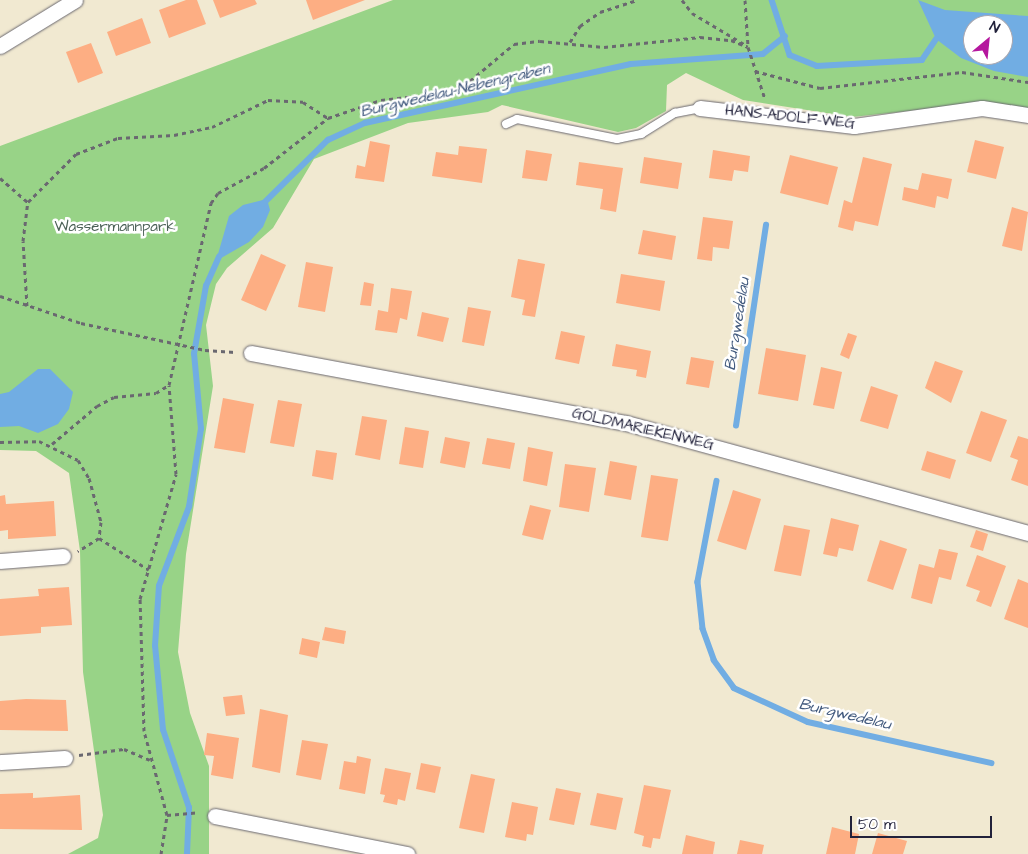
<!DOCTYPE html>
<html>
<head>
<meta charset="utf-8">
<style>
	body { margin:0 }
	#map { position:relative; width:1028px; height:854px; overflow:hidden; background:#f1e9d1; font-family:"Architects Daughter",sans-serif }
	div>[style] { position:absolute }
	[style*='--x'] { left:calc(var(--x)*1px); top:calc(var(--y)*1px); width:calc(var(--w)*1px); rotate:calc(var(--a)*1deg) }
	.green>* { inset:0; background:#98d387 }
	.water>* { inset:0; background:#71ade3 }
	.stream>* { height:5.5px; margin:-2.75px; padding:0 2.75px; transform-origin:2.75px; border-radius:2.75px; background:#71ade3 }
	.building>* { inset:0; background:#fdae83 }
	.path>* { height:3px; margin-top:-1.5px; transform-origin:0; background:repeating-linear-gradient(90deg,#6a6870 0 4px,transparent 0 8px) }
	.roads { filter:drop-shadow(0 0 1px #6a6870) drop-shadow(0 0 1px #6a6870) }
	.service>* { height:8px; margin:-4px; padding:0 4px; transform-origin:4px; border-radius:4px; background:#fff }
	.minor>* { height:15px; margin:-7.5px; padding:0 7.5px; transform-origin:7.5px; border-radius:7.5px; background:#fff }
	span { translate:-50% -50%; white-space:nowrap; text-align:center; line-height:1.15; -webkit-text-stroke:5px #fff; paint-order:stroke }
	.street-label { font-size:15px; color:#22223b }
	.park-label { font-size:15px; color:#4b6056 }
	.water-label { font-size:16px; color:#425a7e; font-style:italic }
	.north { position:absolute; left:963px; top:15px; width:50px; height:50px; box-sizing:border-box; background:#fff; border:1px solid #a7a7b1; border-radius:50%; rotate:28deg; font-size:14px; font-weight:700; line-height:20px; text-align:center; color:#22223b }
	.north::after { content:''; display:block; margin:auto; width:18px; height:22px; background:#b5179e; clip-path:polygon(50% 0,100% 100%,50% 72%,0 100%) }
	.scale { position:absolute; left:850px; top:816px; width:142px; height:22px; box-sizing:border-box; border:2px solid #22223b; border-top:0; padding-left:6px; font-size:15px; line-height:18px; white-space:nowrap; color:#22223b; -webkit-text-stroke:4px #fff; paint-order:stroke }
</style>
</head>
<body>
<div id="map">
	<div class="green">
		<i style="clip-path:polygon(evenodd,393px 0,1028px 0,1028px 111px,985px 103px,852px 117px,743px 100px,686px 73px,667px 85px,666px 111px,636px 128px,618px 132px,502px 105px,488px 112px,408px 123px,314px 159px,273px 228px,227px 268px,216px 284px,206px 325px,213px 386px,186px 554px,178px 652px,190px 713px,209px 766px,209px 854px,68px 854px,98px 838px,103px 815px,83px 672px,80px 551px,69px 473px,36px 451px,0 450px,0 146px,393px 0,973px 25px,1003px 25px,1003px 55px,973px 55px,973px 25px)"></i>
	</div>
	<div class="water">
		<i style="clip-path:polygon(evenodd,918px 0,945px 10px,1028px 16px,1028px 77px,994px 71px,961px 58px,936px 39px,918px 0,973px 25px,1003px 25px,1003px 55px,973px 55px,973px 25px)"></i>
		<i style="clip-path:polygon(267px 199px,270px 210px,263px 227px,249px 242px,216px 261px,229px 216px,243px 205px)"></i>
		<i style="clip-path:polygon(38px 369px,50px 369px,73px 392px,69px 409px,58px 424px,38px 433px,19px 426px,0 427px,0 394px,9px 392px)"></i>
	</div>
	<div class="stream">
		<i style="--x:772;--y:0;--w:58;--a:71.9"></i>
		<i style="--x:790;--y:55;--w:29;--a:22"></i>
		<i style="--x:817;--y:66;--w:105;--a:-3.3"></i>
		<i style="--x:922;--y:60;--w:25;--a:-56"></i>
		<i style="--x:263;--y:204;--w:91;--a:-44.6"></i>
		<i style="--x:328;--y:140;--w:41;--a:-24.7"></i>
		<i style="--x:365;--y:123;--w:272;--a:-12.5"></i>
		<i style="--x:631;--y:64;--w:132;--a:-4.3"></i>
		<i style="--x:763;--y:54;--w:28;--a:-39"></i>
		<i style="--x:736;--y:426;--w:203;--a:-81.5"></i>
		<i style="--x:717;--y:481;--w:103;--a:100.7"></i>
		<i style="--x:698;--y:582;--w:47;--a:83.9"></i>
		<i style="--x:703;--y:629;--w:33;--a:70"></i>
		<i style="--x:714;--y:660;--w:34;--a:54"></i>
		<i style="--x:734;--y:688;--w:81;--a:24.7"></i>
		<i style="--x:808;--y:722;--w:188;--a:12.6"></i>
		<i style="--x:187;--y:854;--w:46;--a:-87.5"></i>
		<i style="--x:189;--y:808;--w:82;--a:-108.4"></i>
		<i style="--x:163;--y:730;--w:84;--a:-95.4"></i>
		<i style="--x:155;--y:646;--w:60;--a:-86.2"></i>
		<i style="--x:159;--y:586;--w:85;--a:-69.2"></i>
		<i style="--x:189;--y:507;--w:79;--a:-81.3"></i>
		<i style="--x:201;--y:429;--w:75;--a:-95.3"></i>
		<i style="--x:194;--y:354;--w:69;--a:-80"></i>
		<i style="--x:206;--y:286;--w:32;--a:-66"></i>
	</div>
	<div class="building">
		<i style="clip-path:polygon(186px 0,197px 0,206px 24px,169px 38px,159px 10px)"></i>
		<i style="clip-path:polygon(213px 0,255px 0,257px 4px,220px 18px)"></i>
		<i style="clip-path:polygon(306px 0,365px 0,313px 20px)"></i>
		<i style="clip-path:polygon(142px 18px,151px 43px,116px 56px,107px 32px)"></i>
		<i style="clip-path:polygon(91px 43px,103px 73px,78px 83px,66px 52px)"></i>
		<i style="clip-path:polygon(975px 140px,1004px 147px,996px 179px,967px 172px)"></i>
		<i style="clip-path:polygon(370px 141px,390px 145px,384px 182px,355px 178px,357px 165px,365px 167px)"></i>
		<i style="clip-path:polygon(459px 146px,487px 149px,482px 183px,432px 176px,436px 152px,458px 155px)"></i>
		<i style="clip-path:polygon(526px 150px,552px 154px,547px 181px,522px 178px)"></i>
		<i style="clip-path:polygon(713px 150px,750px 156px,748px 172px,734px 170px,732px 181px,709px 178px)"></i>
		<i style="clip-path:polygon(790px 155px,838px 167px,828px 205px,780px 193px)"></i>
		<i style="clip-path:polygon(644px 157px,682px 163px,678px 189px,640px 183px)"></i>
		<i style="clip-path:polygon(863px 157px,892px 164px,878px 226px,855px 221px,853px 231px,838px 227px,844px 200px,852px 203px)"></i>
		<i style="clip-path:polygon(579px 162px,623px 168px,616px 212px,600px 209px,603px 189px,576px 185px)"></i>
		<i style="clip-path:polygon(922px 173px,952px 179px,948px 199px,937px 196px,935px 208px,902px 200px,904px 187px,918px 190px)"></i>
		<i style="clip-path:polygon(1012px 207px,1028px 212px,1022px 251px,1002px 246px)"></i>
		<i style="clip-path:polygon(703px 217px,733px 221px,729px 249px,713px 247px,712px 261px,697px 259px)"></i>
		<i style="clip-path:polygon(643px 230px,676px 236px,672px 260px,638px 254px)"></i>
		<i style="clip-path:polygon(261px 254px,286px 265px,266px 311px,241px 300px)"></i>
		<i style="clip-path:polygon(518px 259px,545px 264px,535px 317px,522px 315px,525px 300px,511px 297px)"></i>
		<i style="clip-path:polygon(306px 262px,333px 267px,325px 312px,298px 307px)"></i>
		<i style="clip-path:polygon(621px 274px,665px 281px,660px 311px,616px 303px)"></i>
		<i style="clip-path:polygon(364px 282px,374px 284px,371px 306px,360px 305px)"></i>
		<i style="clip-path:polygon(391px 288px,412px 291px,407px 320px,400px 318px,397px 333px,375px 330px,378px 310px,388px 312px)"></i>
		<i style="clip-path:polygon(468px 307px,491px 311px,484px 346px,462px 342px)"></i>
		<i style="clip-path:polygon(422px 312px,449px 318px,443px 342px,417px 336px)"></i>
		<i style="clip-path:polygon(561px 331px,585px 336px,579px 364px,555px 359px)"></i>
		<i style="clip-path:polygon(848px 333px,857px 336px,849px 359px,840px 355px)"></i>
		<i style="clip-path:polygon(616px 344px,651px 351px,646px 378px,636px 376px,637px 370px,612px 366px)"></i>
		<i style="clip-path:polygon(766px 348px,806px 355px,798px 401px,758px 394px)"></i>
		<i style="clip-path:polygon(691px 357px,714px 361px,709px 388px,686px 384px)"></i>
		<i style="clip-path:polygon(935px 361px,963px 371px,951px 403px,925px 388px)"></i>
		<i style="clip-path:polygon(821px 367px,842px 372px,834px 409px,813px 405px)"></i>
		<i style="clip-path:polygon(871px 386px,898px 395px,888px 429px,860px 421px)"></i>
		<i style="clip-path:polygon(223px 398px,254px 404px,245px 453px,214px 448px)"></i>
		<i style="clip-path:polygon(278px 400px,302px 404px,294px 447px,270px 443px)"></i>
		<i style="clip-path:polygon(981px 411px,1007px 420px,991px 462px,966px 453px)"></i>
		<i style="clip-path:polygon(362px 416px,387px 420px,380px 460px,355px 455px)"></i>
		<i style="clip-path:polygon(405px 427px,429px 431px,423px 468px,399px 464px)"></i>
		<i style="clip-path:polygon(1018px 436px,1028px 439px,1028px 486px,1011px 480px,1018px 460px,1010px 457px)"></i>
		<i style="clip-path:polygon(445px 437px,470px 442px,465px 468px,440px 463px)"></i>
		<i style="clip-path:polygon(487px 438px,515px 443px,510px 469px,482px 464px)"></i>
		<i style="clip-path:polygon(528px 447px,553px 452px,547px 486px,523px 481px)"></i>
		<i style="clip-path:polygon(316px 450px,337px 453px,333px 480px,312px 476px)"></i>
		<i style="clip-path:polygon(927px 451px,956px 460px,950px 479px,921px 470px)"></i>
		<i style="clip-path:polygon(610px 461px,637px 466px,631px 500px,604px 495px)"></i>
		<i style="clip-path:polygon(565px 464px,596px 468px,589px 512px,559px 507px)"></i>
		<i style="clip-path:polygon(651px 475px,678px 479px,668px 541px,641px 537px)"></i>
		<i style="clip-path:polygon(733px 490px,761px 499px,746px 550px,717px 541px)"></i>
		<i style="clip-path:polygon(5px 495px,6px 504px,54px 501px,56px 536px,8px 539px,8px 530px,0 531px,0 496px)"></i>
		<i style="clip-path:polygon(530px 505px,551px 510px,543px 540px,522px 535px)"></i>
		<i style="clip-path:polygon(831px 518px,859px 525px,853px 551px,839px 548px,837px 557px,823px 554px)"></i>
		<i style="clip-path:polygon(784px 525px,810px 530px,801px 576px,774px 571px)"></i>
		<i style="clip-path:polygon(976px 530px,988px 534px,983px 551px,970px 547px)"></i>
		<i style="clip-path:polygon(880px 540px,907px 549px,893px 590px,867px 581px)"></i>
		<i style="clip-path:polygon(939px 549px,958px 553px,951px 580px,939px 577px,932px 604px,911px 598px,919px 564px,934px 568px)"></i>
		<i style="clip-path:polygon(977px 555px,1006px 566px,991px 607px,976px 601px,980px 591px,966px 586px)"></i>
		<i style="clip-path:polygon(1018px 579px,1028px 583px,1028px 628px,1004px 619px)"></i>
		<i style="clip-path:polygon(69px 587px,72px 625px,41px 627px,41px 633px,0 636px,0 599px,39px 596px,38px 589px)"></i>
		<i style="clip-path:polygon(325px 627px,346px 631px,344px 644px,322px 640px)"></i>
		<i style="clip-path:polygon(302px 638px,320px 642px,317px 658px,299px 654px)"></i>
		<i style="clip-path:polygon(242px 695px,245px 714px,226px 716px,223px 697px)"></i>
		<i style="clip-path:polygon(26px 699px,66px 700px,68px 731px,0 730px,0 701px)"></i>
		<i style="clip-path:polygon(260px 709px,288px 715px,280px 773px,252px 767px)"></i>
		<i style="clip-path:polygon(207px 733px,239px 738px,233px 779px,211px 775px,214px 756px,204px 755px)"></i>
		<i style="clip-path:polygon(302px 740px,328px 744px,321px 780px,296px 775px)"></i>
		<i style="clip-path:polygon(357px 756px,371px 759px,365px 794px,339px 789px,344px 761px,356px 763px)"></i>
		<i style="clip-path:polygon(421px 763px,441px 767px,435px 793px,416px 789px)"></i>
		<i style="clip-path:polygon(385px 768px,411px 773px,405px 801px,398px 799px,397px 805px,383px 802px,385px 795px,380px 794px)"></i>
		<i style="clip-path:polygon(471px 774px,495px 779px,484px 833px,459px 828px)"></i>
		<i style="clip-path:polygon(644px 785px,671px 790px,660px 839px,653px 838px,651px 848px,642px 846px,644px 836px,634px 833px)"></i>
		<i style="clip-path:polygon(556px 788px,581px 793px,574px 825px,549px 820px)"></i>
		<i style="clip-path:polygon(33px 793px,33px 798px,80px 795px,82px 830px,0 829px,0 794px)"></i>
		<i style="clip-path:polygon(597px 793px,623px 798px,616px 830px,590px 825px)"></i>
		<i style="clip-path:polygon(512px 802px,538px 807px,533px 835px,527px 834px,526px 841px,505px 837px)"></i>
		<i style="clip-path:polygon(832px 827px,859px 834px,855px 854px,826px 854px)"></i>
		<i style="clip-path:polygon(878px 833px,907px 841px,903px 854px,872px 854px)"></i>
		<i style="clip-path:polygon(686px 835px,715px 842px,713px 854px,682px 854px)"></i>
		<i style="clip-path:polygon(740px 840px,764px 845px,762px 854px,737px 854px)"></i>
	</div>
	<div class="path">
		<i style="--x:682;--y:0;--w:16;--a:52"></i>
		<i style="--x:692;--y:13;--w:61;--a:30.8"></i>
		<i style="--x:745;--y:0;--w:47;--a:86.3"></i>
		<i style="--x:748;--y:47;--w:55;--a:71.9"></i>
		<i style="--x:570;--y:42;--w:19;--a:-58"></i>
		<i style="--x:580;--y:26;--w:24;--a:-35"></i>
		<i style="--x:600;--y:12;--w:38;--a:-18"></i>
		<i style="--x:755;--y:71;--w:67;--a:14.7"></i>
		<i style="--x:820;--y:88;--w:143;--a:-6.4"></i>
		<i style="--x:962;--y:72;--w:67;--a:8.6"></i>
		<i style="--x:0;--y:178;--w:37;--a:41"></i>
		<i style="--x:0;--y:296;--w:85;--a:18.4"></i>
		<i style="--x:81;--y:323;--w:127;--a:12.3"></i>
		<i style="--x:205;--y:350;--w:30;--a:4"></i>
		<i style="--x:27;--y:306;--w:65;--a:-93.5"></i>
		<i style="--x:23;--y:241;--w:39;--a:-83"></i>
		<i style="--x:28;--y:202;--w:68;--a:-45"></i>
		<i style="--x:76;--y:154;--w:45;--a:-20.9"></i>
		<i style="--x:118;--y:138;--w:56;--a:-3.1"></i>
		<i style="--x:174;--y:135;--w:39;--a:-12"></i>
		<i style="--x:212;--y:127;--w:62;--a:-25.7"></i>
		<i style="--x:268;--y:100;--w:35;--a:3"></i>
		<i style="--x:303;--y:102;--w:30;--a:33"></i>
		<i style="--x:0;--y:442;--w:39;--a:-1"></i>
		<i style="--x:39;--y:441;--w:43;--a:26"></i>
		<i style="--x:78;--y:460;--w:21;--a:59"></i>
		<i style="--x:89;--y:478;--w:46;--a:74.7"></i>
		<i style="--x:101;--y:522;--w:16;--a:97"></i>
		<i style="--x:99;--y:538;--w:25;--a:148"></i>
		<i style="--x:52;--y:444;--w:59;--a:-40.2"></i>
		<i style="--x:97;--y:406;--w:19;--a:-28"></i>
		<i style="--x:114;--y:397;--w:42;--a:-5.4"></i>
		<i style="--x:156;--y:393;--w:15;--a:-32"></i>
		<i style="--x:99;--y:538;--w:59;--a:32.6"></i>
		<i style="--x:79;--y:755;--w:45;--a:-7.6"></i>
		<i style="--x:124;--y:749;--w:28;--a:23"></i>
		<i style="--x:167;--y:815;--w:32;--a:-5"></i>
		<i style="--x:161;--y:854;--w:39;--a:-81"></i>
		<i style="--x:167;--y:815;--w:87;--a:-105.3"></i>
		<i style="--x:144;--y:731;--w:132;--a:-91.7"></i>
		<i style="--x:140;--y:599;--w:130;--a:-73.9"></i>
		<i style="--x:176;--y:474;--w:89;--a:-94.5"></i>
		<i style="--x:169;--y:385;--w:187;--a:-77"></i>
		<i style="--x:211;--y:203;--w:12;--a:-55"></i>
		<i style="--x:218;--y:193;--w:52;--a:-28.5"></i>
		<i style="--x:264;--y:168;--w:81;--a:-38"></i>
		<i style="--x:328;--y:118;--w:56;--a:-18.8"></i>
		<i style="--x:381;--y:100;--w:78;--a:-6.7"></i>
		<i style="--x:458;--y:91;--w:73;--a:-40"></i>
		<i style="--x:514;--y:44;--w:26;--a:-7"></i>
		<i style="--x:540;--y:41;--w:64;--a:5.4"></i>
		<i style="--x:604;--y:47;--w:97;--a:-5.9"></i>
		<i style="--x:700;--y:37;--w:31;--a:6"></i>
		<i style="--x:731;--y:40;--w:18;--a:22"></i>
	</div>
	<div class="roads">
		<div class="service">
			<i style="--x:506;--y:124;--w:12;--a:-24"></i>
			<i style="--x:517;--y:119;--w:102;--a:11.3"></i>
			<i style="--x:617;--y:139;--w:25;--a:-12"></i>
			<i style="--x:641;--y:134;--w:40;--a:-32"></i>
			<i style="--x:675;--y:113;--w:25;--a:-11"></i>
		</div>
		<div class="minor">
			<i style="--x:0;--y:46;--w:88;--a:-31.5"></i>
			<i style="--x:700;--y:108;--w:155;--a:6.7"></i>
			<i style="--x:854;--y:126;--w:129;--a:-8"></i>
			<i style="--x:982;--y:108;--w:47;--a:8.7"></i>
			<i style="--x:251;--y:353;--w:381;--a:10.6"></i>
			<i style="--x:626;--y:423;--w:417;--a:15.3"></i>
			<i style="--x:0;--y:561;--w:63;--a:-4.5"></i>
			<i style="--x:0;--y:762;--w:65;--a:-3.5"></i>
			<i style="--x:215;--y:816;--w:196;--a:11.2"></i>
		</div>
	</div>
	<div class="street-label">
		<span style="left:790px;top:117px;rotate:6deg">HANS-ADOLF-WEG</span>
		<span style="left:643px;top:429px;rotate:13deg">GOLDMARIEKENWEG</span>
	</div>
	<div class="park-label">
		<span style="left:115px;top:227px">Wassermannpark</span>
	</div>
	<div class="water-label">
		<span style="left:455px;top:90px;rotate:-13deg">Burgwedelau-Nebengraben</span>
		<span style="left:737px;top:324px;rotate:-81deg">Burgwedelau</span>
		<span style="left:845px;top:714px;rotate:13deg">Burgwedelau</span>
	</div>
	<div class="north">N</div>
	<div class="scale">50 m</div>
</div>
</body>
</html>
